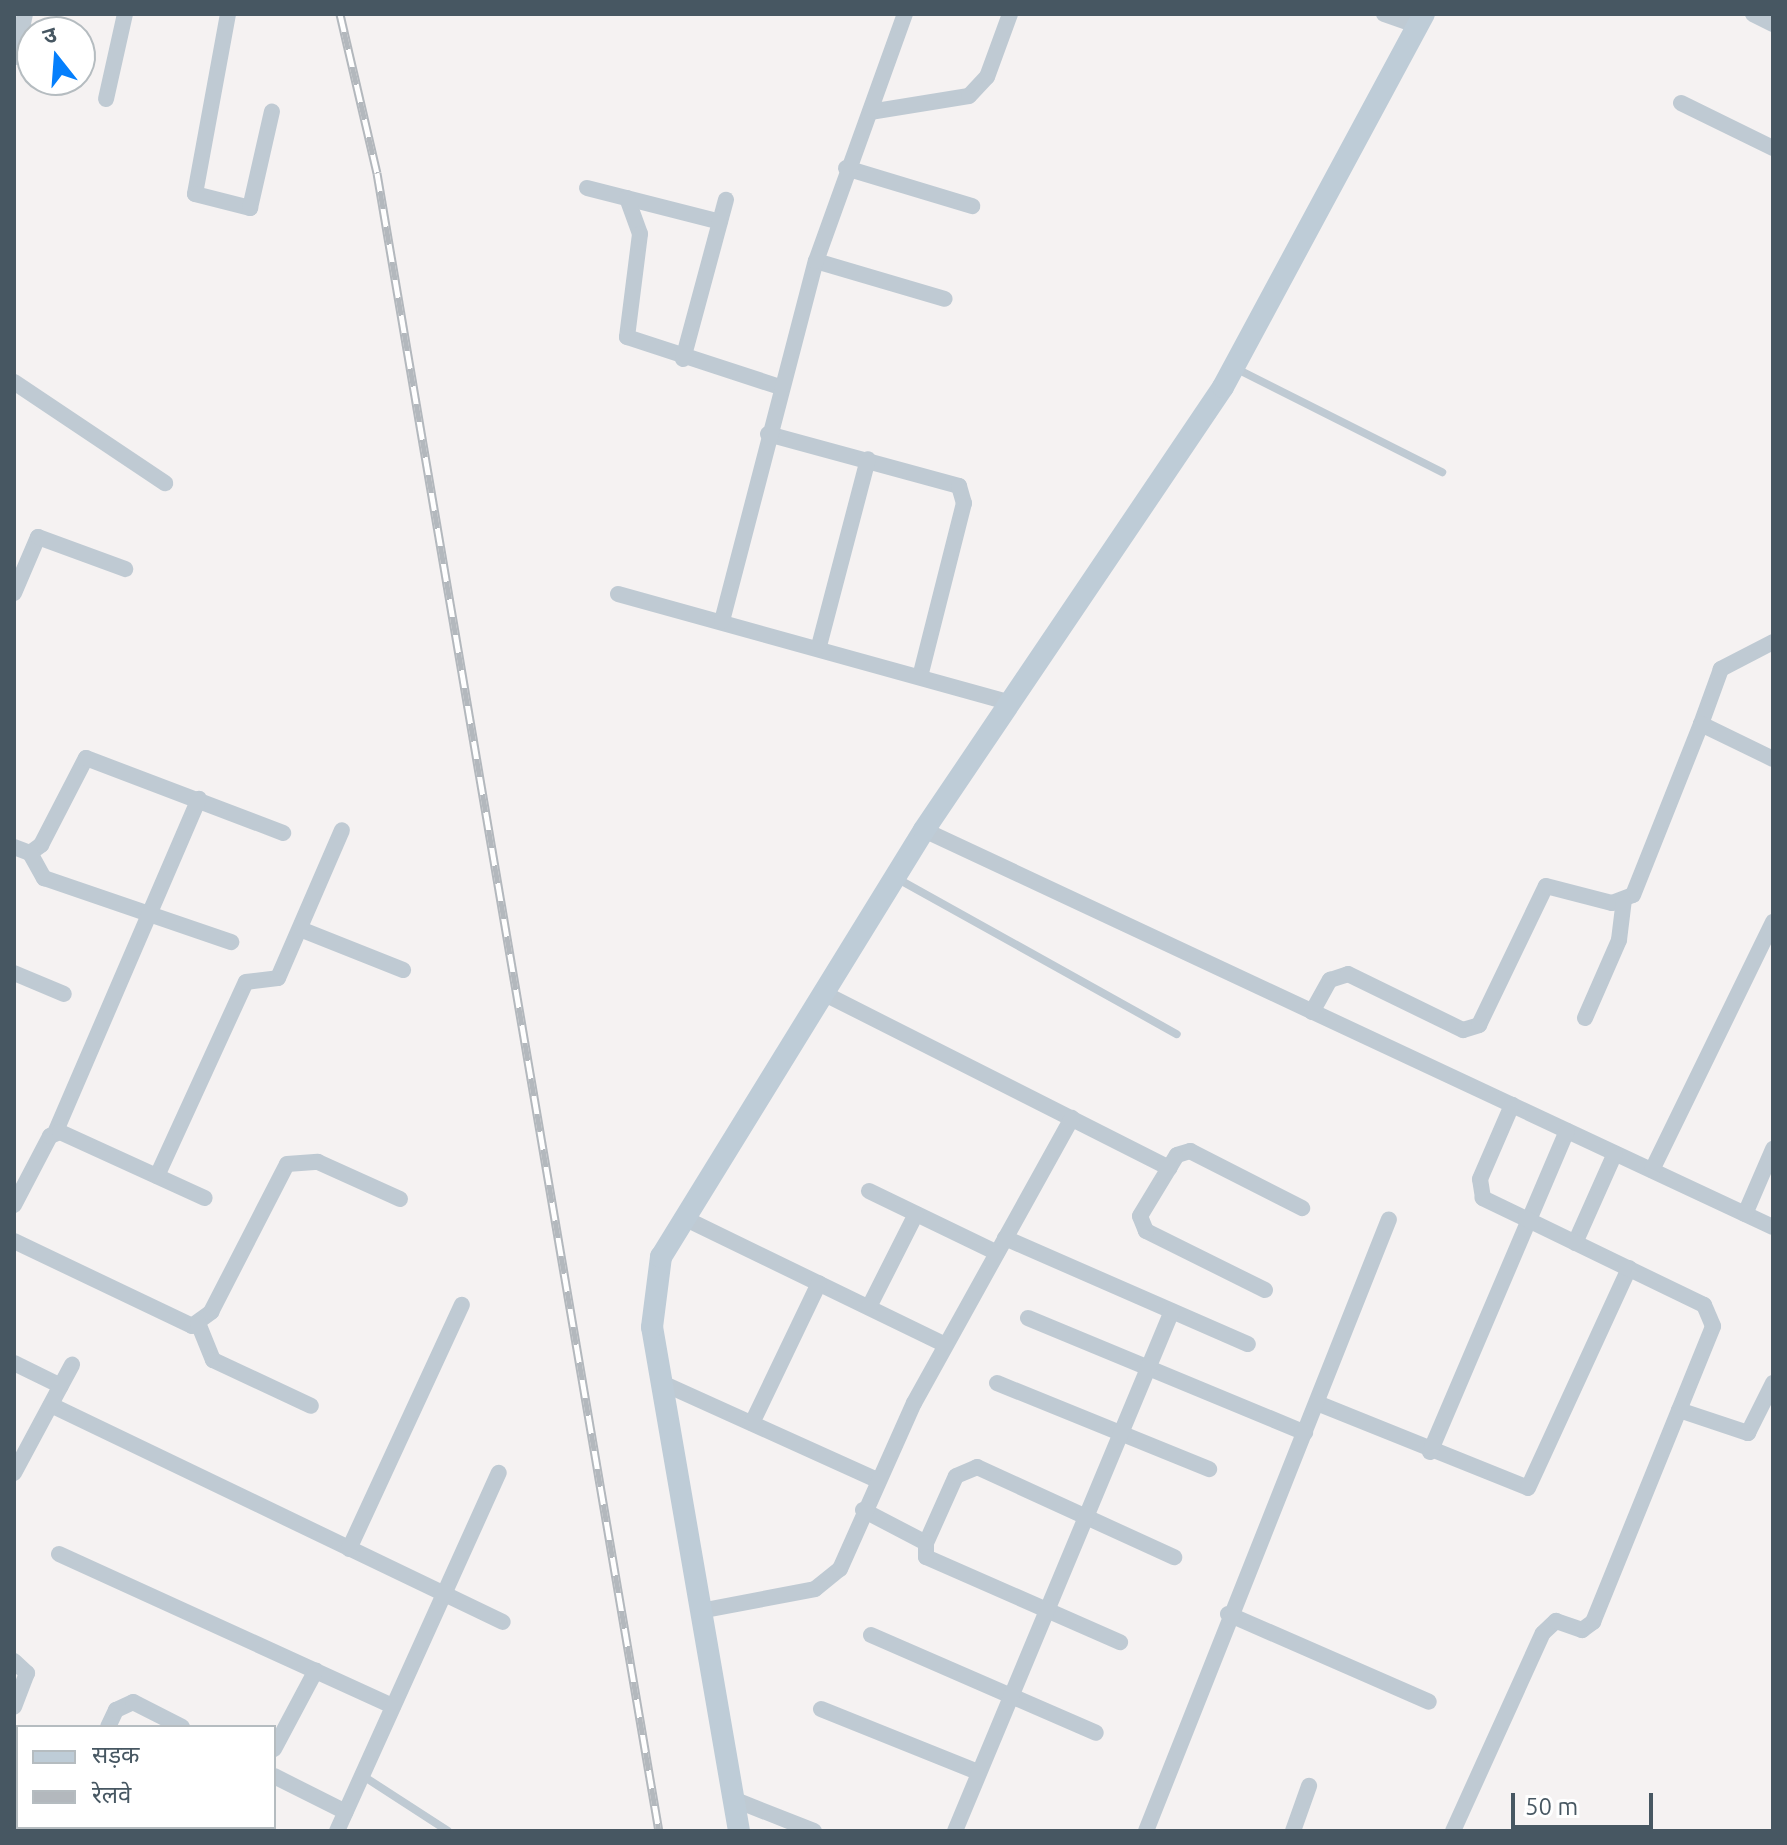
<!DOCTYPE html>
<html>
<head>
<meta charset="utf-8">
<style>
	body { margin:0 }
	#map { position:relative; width:1787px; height:1845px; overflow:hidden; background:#f5f2f2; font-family:Ubuntu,"Noto Sans Devanagari",sans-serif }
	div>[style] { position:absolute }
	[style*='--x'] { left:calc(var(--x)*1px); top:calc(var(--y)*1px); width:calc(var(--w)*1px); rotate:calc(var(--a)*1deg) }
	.lane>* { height:8px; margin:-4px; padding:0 4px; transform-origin:4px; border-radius:4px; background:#bfcad3 }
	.street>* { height:16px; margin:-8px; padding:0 8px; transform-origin:8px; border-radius:8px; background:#bfcad3 }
	.secondary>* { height:22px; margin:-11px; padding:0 11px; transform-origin:11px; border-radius:11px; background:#beccd7 }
	.rail>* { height:9px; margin-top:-4.5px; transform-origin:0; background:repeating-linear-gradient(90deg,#fff 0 18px,#b3b8bd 0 36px); box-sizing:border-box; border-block:2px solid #b3b8bd }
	span { translate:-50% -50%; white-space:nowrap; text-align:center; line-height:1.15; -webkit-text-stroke:8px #fff; paint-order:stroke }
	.frame { position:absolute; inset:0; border:16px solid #475762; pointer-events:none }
	.legend { position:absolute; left:16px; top:1725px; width:260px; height:104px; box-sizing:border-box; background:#fff; border:2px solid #b5bcc0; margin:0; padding:10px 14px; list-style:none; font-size:24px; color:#475762 }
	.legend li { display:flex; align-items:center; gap:16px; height:40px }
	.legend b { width:40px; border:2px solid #b5bcc0 }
	.north { position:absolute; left:16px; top:16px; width:80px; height:80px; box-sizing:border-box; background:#fff; border:2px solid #b5bcc0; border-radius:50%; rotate:343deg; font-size:22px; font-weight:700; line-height:32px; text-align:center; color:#475762 }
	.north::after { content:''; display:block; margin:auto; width:28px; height:36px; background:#057ffc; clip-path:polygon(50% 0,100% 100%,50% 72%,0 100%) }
	.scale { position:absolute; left:1511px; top:1793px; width:142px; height:36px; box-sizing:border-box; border:4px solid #475762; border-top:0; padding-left:10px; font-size:24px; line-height:28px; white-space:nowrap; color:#475762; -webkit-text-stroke:6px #fff; paint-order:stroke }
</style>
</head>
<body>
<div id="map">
	<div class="lane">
		<i style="--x:1235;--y:368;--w:232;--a:26.7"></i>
		<i style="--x:898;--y:879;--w:319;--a:29.1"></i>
		<i style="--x:363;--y:1776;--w:101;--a:32.9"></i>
	</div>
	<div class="street">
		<i style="--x:228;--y:14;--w:183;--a:100.4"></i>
		<i style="--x:195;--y:194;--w:57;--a:14.3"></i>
		<i style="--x:250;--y:208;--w:99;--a:-77.2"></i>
		<i style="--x:1384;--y:14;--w:34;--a:19"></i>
		<i style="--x:1753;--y:14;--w:22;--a:27"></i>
		<i style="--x:16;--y:57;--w:44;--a:-78.2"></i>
		<i style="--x:106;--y:99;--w:87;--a:-77.4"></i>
		<i style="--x:1681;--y:103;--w:102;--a:26.1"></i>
		<i style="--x:870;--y:112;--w:100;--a:-9.2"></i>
		<i style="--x:969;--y:96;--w:26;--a:-47"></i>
		<i style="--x:987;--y:77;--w:67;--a:-69.9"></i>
		<i style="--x:846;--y:168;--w:132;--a:16.8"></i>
		<i style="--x:587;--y:188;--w:137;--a:14.3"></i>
		<i style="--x:627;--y:198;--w:38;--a:70"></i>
		<i style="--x:640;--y:234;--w:104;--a:97.2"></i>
		<i style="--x:627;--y:337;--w:161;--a:18.1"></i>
		<i style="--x:816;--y:261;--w:134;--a:16.4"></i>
		<i style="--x:683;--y:359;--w:165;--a:-74.9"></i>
		<i style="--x:14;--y:382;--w:182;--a:33.8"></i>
		<i style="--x:768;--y:434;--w:198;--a:15.2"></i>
		<i style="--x:959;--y:486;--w:18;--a:74"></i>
		<i style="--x:964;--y:503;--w:175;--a:104.2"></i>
		<i style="--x:14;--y:593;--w:61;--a:-66.8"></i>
		<i style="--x:38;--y:537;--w:93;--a:20.2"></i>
		<i style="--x:618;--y:594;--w:409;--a:15.5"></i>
		<i style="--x:722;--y:621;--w:372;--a:-75.4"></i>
		<i style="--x:816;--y:261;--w:263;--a:-70.2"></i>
		<i style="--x:1773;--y:642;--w:59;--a:152.6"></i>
		<i style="--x:1721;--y:669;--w:59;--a:110"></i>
		<i style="--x:1701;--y:724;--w:80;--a:25.9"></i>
		<i style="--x:819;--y:646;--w:193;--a:-75.3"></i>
		<i style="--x:924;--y:830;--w:937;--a:25.06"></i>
		<i style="--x:14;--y:847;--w:17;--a:21"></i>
		<i style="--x:30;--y:853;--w:14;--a:-36"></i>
		<i style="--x:41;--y:845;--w:98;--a:-62.7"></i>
		<i style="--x:86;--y:758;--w:211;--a:20.8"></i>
		<i style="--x:30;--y:853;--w:29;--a:61"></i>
		<i style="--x:44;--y:878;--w:198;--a:18.9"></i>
		<i style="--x:300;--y:929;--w:111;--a:21.7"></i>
		<i style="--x:14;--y:973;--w:54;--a:22.8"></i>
		<i style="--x:825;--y:994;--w:386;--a:26.8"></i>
		<i style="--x:1312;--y:1012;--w:37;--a:-61"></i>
		<i style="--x:1330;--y:980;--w:19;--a:-18"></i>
		<i style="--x:1348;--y:974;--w:128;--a:26"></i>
		<i style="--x:1463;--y:1030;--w:17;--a:-17"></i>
		<i style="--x:1479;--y:1025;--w:154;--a:-64.3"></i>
		<i style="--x:1546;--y:886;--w:68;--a:14.4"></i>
		<i style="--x:1612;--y:903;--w:22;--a:-21"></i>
		<i style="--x:1633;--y:895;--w:184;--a:-68.3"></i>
		<i style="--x:1585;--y:1018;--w:85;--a:-66.4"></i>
		<i style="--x:1619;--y:940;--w:38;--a:-83"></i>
		<i style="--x:55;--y:1133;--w:364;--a:-66.7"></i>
		<i style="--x:1652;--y:1170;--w:276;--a:-64"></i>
		<i style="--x:157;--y:1176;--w:213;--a:-65.4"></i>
		<i style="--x:246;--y:982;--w:32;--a:-7"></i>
		<i style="--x:278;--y:978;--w:161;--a:-66.6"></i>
		<i style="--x:869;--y:1191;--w:142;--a:25.8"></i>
		<i style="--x:14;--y:1205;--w:78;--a:-62.4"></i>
		<i style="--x:50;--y:1136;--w:11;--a:-22"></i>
		<i style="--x:60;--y:1132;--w:159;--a:24.5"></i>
		<i style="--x:1745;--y:1214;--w:71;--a:-66.7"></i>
		<i style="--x:684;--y:1218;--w:290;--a:25.9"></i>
		<i style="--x:1005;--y:1238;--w:265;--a:23.6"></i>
		<i style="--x:14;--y:1241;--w:197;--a:25.5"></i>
		<i style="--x:192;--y:1326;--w:24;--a:-36"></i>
		<i style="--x:211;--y:1312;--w:166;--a:-62.8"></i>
		<i style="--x:287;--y:1164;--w:31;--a:-4"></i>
		<i style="--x:318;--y:1162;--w:90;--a:24.3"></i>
		<i style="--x:1575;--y:1243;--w:98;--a:-66"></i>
		<i style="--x:1265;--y:1290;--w:133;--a:-153.6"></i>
		<i style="--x:1146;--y:1231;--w:16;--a:-112"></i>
		<i style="--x:1140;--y:1216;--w:71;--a:-58.8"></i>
		<i style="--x:1177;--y:1155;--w:14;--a:-17"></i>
		<i style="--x:1190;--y:1151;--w:126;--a:27"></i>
		<i style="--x:869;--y:1307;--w:104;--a:-63.2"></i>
		<i style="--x:1028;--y:1318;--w:300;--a:22.5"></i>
		<i style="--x:198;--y:1323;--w:40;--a:68"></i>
		<i style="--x:213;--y:1360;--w:108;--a:25.1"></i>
		<i style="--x:14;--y:1363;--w:52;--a:26.1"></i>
		<i style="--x:660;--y:1382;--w:236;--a:24.3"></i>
		<i style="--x:997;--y:1383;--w:229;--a:22.1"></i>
		<i style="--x:1317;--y:1403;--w:227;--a:21.9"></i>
		<i style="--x:1528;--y:1488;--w:242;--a:-65.3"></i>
		<i style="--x:51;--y:1405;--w:501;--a:25.65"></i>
		<i style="--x:1679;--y:1410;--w:73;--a:18.4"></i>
		<i style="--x:1748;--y:1433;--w:56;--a:-63.4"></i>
		<i style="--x:752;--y:1423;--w:155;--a:-64.4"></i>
		<i style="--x:1430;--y:1452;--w:349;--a:-66.9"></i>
		<i style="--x:14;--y:1473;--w:123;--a:-61.8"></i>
		<i style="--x:863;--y:1510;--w:71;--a:27.6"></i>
		<i style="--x:926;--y:1543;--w:73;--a:-65.9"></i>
		<i style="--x:956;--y:1476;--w:23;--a:-23"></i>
		<i style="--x:977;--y:1467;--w:217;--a:24.6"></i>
		<i style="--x:926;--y:1543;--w:14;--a:90"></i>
		<i style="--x:926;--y:1557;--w:212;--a:23.7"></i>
		<i style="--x:349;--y:1549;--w:269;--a:-65.2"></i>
		<i style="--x:59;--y:1554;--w:367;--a:24.5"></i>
		<i style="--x:700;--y:1611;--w:117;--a:-10.8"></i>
		<i style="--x:815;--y:1589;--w:32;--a:-39"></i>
		<i style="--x:840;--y:1569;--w:182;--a:-66"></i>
		<i style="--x:914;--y:1403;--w:326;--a:-61"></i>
		<i style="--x:1228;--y:1614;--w:219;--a:23.6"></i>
		<i style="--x:871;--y:1635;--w:245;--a:23.5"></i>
		<i style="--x:14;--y:1661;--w:18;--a:43"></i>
		<i style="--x:27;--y:1673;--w:36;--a:111"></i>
		<i style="--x:821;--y:1709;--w:169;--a:21.9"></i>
		<i style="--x:108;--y:1727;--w:19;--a:-65"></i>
		<i style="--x:116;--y:1710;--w:19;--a:-25"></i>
		<i style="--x:133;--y:1702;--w:55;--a:27"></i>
		<i style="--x:274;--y:1749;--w:89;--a:-62"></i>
		<i style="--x:274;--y:1776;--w:80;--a:26.6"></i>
		<i style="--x:733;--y:1799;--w:87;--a:21.6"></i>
		<i style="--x:57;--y:1831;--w:4;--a:-63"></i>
		<i style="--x:184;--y:1831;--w:4;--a:-63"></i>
		<i style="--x:337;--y:1831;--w:393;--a:-65.7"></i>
		<i style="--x:955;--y:1831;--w:563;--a:-67.35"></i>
		<i style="--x:1146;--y:1831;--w:658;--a:-68.34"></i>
		<i style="--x:1293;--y:1831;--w:48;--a:-70.4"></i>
		<i style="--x:1453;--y:1831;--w:217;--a:-65.6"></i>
		<i style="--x:1543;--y:1633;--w:18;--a:-43"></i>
		<i style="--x:1556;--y:1621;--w:28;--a:19"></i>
		<i style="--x:1582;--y:1630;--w:14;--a:-36"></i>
		<i style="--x:1593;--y:1622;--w:319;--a:-67.9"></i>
		<i style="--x:1713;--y:1326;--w:23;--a:-113"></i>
		<i style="--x:1704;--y:1305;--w:246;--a:-154.2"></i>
		<i style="--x:1483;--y:1198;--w:19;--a:-99"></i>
		<i style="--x:1480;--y:1179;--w:81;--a:-66.6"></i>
	</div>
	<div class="secondary">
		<i style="--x:739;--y:1831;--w:511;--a:-99.79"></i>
		<i style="--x:652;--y:1327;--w:71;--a:-82.7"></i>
		<i style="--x:661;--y:1257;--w:501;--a:-58.37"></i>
		<i style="--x:924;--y:830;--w:534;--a:-55.98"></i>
		<i style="--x:1223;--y:387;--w:424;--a:-61.7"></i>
	</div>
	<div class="rail">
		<i style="--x:340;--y:14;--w:163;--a:76.9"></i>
		<i style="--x:377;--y:173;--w:1682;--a:80.35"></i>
	</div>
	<div class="frame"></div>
	<ul class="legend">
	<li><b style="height:10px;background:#beccd7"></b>सड़क</li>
	<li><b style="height:10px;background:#b3b8bd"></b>रेलवे</li>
	</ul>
	<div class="north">उ</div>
	<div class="scale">50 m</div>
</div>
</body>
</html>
